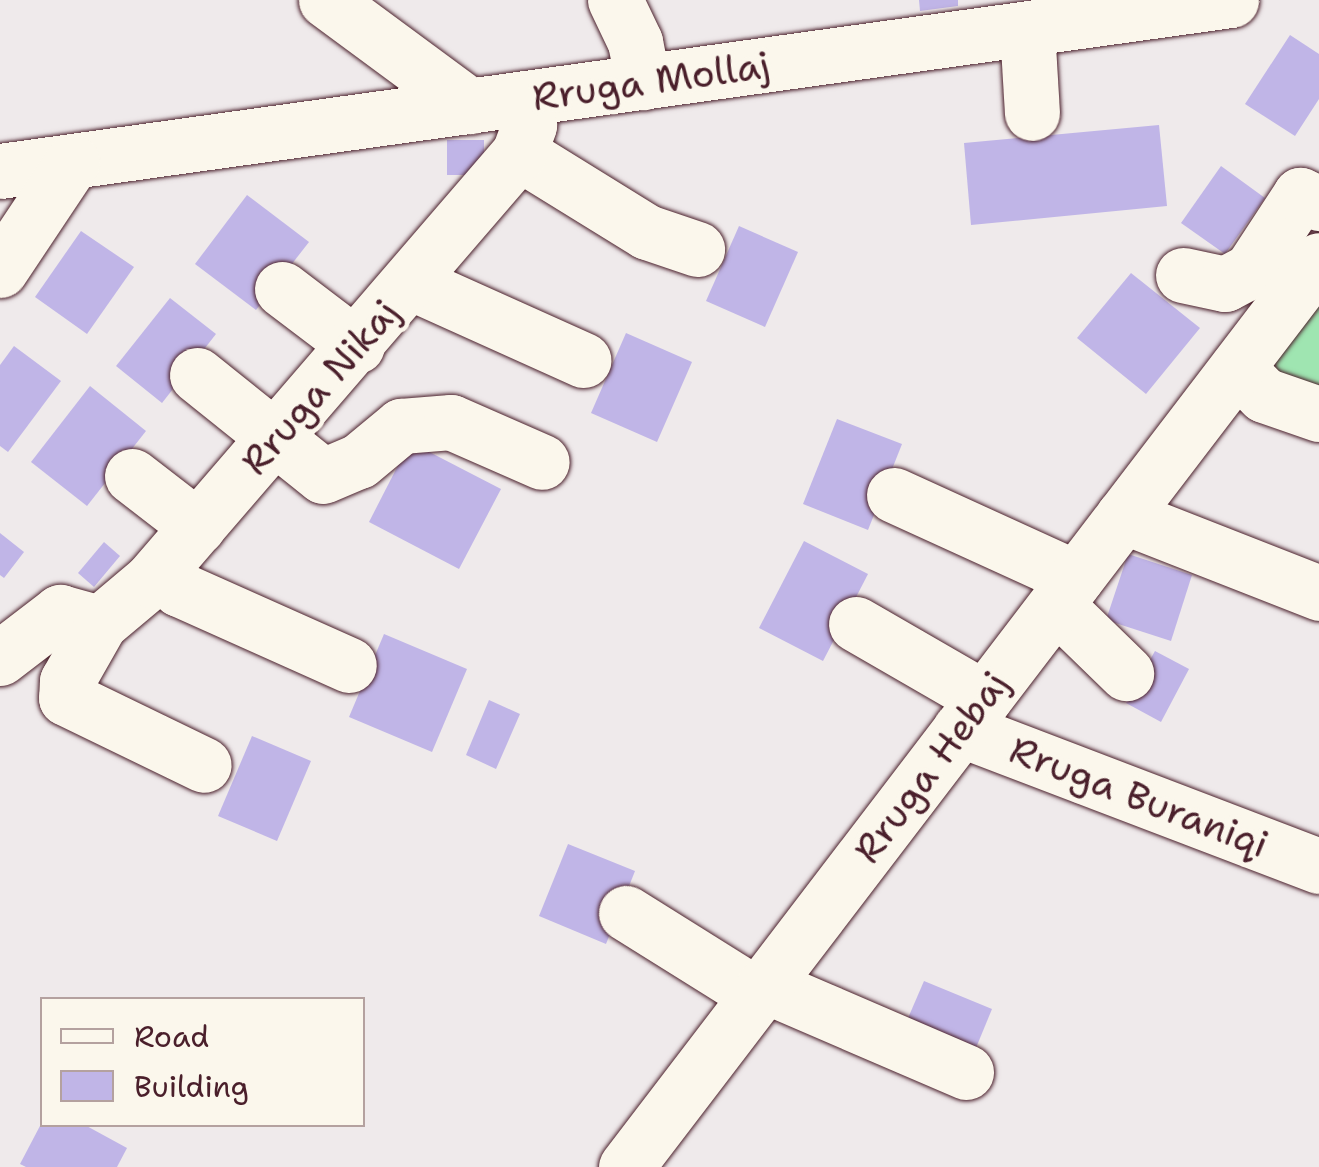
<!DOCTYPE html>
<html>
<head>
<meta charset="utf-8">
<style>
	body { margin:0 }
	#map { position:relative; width:1319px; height:1167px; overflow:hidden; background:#efeaeb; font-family:"Shantell Sans",sans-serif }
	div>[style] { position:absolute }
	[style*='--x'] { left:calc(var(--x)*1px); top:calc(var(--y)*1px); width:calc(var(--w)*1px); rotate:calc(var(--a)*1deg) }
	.green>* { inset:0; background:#9fe5b1 }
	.building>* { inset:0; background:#c0b5e7 }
	.roads { filter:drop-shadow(0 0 2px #4a1f2b) drop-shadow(0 0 2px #4a1f2b) }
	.minor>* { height:55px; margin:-27.5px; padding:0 27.5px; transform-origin:27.5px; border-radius:27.5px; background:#fbf7ec }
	span { translate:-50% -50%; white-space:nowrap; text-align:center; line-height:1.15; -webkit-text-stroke:9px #fbf7ec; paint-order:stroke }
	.street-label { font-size:38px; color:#4a1f2b }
	.legend { position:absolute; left:40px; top:997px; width:325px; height:130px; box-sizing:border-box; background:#fbf7ec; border:2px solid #b4a19f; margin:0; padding:12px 18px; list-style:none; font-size:30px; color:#4a1f2b }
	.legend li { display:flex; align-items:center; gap:20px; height:50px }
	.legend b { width:50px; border:2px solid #b4a19f }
</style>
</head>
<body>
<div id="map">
	<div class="green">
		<i style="clip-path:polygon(1319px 276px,1319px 403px,1288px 392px,1265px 352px)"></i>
	</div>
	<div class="building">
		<i style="clip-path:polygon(919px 0,958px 0,958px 6px,920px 11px)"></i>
		<i style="clip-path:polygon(1290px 35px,1319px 54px,1319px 99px,1295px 136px,1245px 104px)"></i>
		<i style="clip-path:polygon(1159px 125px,1167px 206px,971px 225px,964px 143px)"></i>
		<i style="clip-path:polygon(447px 140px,484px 140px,484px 175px,447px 175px)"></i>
		<i style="clip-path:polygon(1221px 166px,1265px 198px,1225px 254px,1181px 223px)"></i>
		<i style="clip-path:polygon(247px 195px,309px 242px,256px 310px,195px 264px)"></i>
		<i style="clip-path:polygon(739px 226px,798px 252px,765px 327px,706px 301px)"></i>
		<i style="clip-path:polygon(81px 231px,134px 267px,87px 334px,35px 297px)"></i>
		<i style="clip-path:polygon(1131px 273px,1200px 328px,1146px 394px,1077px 338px)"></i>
		<i style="clip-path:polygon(170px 298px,216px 334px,162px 403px,116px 366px)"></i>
		<i style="clip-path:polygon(626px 333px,692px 362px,657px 442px,591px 413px)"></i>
		<i style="clip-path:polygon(14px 346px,61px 381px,8px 452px,0 446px,0 365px)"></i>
		<i style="clip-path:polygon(90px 386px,146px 431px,87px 506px,31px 462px)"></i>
		<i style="clip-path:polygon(837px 419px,902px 444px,868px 530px,803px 504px)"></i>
		<i style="clip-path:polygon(410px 442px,501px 489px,459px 569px,369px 522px)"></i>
		<i style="clip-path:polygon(0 533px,24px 552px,4px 578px,0 575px)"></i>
		<i style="clip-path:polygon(804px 541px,868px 574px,823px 661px,759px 628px)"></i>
		<i style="clip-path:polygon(104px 542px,120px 556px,94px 587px,78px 573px)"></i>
		<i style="clip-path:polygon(1128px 554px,1192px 575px,1171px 641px,1106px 620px)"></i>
		<i style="clip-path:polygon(384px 634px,467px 669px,432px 752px,349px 717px)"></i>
		<i style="clip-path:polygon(1155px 651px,1189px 669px,1161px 722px,1126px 703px)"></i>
		<i style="clip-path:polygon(489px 700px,520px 714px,496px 769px,466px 755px)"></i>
		<i style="clip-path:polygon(252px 736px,311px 761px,277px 841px,218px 816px)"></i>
		<i style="clip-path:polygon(568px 844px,635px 871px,606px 944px,539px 916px)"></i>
		<i style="clip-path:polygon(924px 981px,992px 1009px,971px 1060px,902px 1032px)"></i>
		<i style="clip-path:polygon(41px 1124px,83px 1124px,127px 1148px,117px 1167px,26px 1167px,20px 1164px)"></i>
	</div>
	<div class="roads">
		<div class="minor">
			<i style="--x:326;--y:0;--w:179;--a:36.4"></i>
			<i style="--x:615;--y:0;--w:47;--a:64.5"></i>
			<i style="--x:635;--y:42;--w:41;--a:78.7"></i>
			<i style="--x:1027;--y:29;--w:84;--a:86.6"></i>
			<i style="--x:519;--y:153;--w:150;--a:31.7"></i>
			<i style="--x:647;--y:232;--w:53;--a:18.8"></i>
			<i style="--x:0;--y:171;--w:1243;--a:-7.91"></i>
			<i style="--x:0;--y:270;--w:130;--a:-56.3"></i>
			<i style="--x:1183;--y:275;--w:43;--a:12.1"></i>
			<i style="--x:1225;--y:284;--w:30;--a:-28"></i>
			<i style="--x:1251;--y:270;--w:90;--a:-56.8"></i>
			<i style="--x:1300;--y:195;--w:21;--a:23"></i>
			<i style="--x:412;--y:283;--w:188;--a:24.2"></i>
			<i style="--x:282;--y:289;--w:94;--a:37.2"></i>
			<i style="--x:1237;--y:368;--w:38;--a:45"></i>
			<i style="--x:1264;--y:395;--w:58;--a:19.1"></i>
			<i style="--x:197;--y:375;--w:161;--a:38.7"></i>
			<i style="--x:323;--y:476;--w:39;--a:-23"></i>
			<i style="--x:359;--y:461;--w:55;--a:-39.8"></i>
			<i style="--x:401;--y:426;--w:50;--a:-4.6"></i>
			<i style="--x:451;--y:422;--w:99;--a:23.7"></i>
			<i style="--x:132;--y:476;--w:83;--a:37.7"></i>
			<i style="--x:894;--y:495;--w:200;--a:24.5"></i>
			<i style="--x:1123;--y:516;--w:211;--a:21.4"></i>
			<i style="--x:162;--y:568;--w:27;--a:51"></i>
			<i style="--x:179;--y:589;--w:186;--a:24.1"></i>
			<i style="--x:1056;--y:605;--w:98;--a:44.2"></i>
			<i style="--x:100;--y:623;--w:67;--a:119.6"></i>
			<i style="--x:67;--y:681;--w:17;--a:93"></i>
			<i style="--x:66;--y:698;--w:153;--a:25.9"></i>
			<i style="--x:856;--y:624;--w:148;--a:30"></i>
			<i style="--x:0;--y:658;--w:76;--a:-37.5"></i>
			<i style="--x:60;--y:612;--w:41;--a:15.4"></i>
			<i style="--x:100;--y:623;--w:67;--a:-40.1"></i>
			<i style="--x:151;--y:580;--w:564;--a:-49.24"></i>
			<i style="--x:519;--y:153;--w:30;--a:-70"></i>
			<i style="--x:529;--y:125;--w:27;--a:-105"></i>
			<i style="--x:960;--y:729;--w:384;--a:20.9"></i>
			<i style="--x:626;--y:913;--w:155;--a:32"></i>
			<i style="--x:764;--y:985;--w:220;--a:23.3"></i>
			<i style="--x:626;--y:1167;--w:1141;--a:-52.62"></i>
		</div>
	</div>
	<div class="street-label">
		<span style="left:651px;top:81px;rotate:-8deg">Rruga Mollaj</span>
		<span style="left:320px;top:387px;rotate:-49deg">Rruga Nikaj</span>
		<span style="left:931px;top:767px;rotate:-53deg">Rruga Hebaj</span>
		<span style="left:1139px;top:797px;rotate:21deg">Rruga Buraniqi</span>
	</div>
	<ul class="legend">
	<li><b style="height:12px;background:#fbf7ec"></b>Road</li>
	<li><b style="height:28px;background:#c0b5e7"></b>Building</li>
	</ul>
</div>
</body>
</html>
